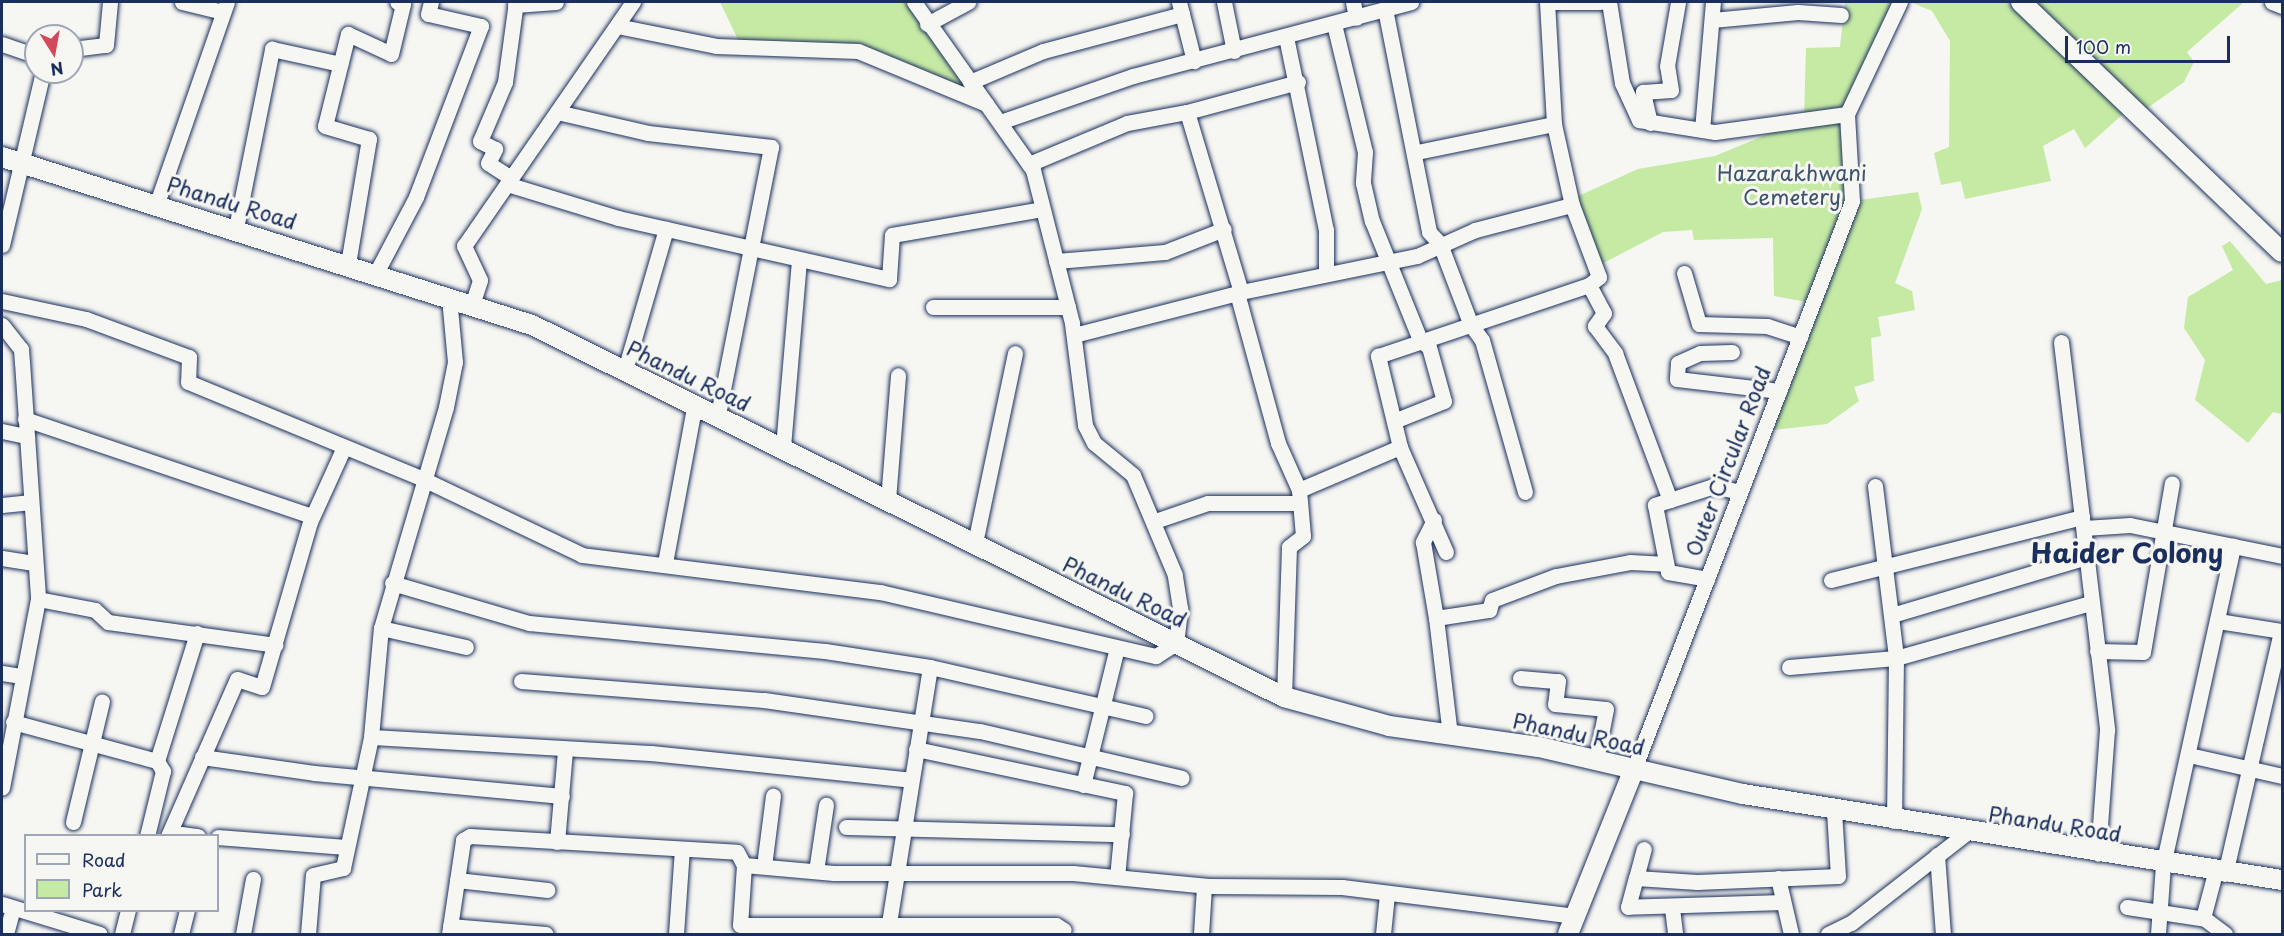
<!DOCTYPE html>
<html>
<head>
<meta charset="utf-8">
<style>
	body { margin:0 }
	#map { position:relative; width:2284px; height:936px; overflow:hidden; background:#f6f6f2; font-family:"Playpen Sans",sans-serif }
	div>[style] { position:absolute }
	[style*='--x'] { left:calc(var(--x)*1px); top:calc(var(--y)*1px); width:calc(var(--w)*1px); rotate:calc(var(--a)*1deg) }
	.green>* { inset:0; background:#c5eaa4 }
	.roads { filter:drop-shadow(0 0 2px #1b2f5e) drop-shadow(0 0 2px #1b2f5e) }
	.minor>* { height:15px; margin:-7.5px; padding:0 7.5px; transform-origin:7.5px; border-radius:7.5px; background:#f6f6f2 }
	.major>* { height:20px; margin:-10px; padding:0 10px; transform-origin:10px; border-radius:10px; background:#f6f6f2 }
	span { translate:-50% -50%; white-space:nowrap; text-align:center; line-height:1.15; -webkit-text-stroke:6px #f6f6f2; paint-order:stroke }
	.park-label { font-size:21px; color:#3d546c }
	.street-label { font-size:21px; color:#1b2f5e }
	.district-label { font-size:27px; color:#1b2f5e; font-weight:700 }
	.frame { position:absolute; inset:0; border:3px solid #1b2f5e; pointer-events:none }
	.legend { position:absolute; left:24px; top:834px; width:195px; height:78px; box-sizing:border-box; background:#f6f6f2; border:2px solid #9ea6b7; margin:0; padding:8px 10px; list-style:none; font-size:18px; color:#1b2f5e }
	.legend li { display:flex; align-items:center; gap:12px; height:30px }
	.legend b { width:30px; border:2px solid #9ea6b7 }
	.north { position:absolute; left:24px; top:24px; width:60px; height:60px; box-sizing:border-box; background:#f6f6f2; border:2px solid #9ea6b7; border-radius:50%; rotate:169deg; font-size:16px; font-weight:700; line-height:24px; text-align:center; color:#1b2f5e }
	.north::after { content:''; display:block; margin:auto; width:21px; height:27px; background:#d1495b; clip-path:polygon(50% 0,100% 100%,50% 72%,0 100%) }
	.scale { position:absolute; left:2065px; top:36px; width:165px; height:27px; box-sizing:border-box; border:3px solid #1b2f5e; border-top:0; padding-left:8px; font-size:18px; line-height:21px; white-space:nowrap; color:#1b2f5e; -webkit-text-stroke:4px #f6f6f2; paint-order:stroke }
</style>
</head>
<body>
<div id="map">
	<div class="green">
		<i style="clip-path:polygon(720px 2px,914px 2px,986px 104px,858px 51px,742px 48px)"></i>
		<i style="clip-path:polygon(1845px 2px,1900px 2px,1847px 114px,1852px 201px,1918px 192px,1922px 209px,1895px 283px,1912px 291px,1915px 310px,1878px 317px,1881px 336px,1871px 338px,1874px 381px,1854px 387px,1859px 401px,1827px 424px,1764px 431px,1812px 303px,1774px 296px,1773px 238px,1694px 240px,1692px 230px,1663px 232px,1592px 269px,1565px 202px,1638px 169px,1715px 156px,1804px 119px,1806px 48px,1840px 47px)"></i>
		<i style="clip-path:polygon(1910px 2px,2244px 2px,2187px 52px,2194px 62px,2184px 82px,2139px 114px,2131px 107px,2085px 148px,2074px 129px,2043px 146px,2051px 181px,1965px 199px,1961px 181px,1941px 185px,1934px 153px,1949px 147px,1950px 41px,1932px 11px)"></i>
		<i style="clip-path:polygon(2230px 241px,2266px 284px,2282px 280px,2282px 414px,2273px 412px,2248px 443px,2195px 400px,2205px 360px,2184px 328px,2188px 297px,2233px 270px,2222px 246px)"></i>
	</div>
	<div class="roads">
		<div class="minor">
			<i style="--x:182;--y:2;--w:42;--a:13.7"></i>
			<i style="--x:1179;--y:2;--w:61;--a:75.7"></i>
			<i style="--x:1224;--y:2;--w:50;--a:78.5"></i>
			<i style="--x:1353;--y:2;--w:16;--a:79"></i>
			<i style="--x:1547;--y:2;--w:122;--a:86.7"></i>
			<i style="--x:1554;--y:124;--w:83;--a:77.5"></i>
			<i style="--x:1572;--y:205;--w:77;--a:69.4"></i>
			<i style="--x:1599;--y:277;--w:13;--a:141"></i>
			<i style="--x:1550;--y:2;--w:50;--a:0"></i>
			<i style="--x:1609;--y:2;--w:82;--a:80.9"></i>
			<i style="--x:1622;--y:83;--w:41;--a:65.3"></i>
			<i style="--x:1639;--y:120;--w:77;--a:9"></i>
			<i style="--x:1715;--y:132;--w:133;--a:-7.8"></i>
			<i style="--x:2272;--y:2;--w:11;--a:22"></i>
			<i style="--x:515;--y:5;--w:41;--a:-4.2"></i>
			<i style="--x:1385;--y:9;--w:227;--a:78.8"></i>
			<i style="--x:1429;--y:232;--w:16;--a:47"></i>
			<i style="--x:1440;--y:244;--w:87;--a:69.1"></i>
			<i style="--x:1471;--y:325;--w:19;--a:54"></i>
			<i style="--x:1482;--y:340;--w:158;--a:74.2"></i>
			<i style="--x:1712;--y:20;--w:86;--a:-5.3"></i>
			<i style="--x:1798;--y:12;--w:43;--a:4"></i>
			<i style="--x:927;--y:24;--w:47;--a:-28.2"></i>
			<i style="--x:1334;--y:24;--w:132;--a:76.4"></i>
			<i style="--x:1365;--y:152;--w:31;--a:94"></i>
			<i style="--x:1363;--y:183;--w:39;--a:77"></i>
			<i style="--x:1372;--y:221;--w:128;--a:68"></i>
			<i style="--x:1420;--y:340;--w:11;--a:38"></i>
			<i style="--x:1429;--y:347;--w:56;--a:74.5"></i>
			<i style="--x:1444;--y:401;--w:54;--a:158.2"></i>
			<i style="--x:617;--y:26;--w:101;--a:11.4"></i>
			<i style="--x:716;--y:46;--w:142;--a:2"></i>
			<i style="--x:858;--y:51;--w:139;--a:22.5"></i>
			<i style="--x:1286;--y:37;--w:197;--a:78.3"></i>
			<i style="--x:1326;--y:230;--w:41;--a:90"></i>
			<i style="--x:2;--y:44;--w:36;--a:19"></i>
			<i style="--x:72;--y:49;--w:34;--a:-7"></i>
			<i style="--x:106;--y:45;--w:43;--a:-84.7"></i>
			<i style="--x:970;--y:82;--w:79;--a:-23"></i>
			<i style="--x:1043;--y:51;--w:144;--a:-14.9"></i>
			<i style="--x:557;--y:112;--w:93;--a:13"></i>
			<i style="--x:648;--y:133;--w:124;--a:6.5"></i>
			<i style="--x:771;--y:147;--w:273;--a:101.2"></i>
			<i style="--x:1000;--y:122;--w:141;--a:-19.1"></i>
			<i style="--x:1133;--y:76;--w:288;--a:-14.9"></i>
			<i style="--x:1650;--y:123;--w:32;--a:-103"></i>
			<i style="--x:1643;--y:92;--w:28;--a:-4"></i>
			<i style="--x:1671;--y:90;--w:24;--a:-99"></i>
			<i style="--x:1667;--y:66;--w:65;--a:-80.2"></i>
			<i style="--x:1702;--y:130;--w:128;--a:-85.1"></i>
			<i style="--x:1417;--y:152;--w:140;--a:-11.6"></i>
			<i style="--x:1029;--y:164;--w:106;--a:-22.7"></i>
			<i style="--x:1127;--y:123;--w:61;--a:-10.4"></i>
			<i style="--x:511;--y:178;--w:27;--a:-147"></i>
			<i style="--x:488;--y:163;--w:16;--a:-63"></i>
			<i style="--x:495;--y:149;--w:17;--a:-152"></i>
			<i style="--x:480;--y:141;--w:64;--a:-67"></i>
			<i style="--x:505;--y:82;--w:81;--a:-82.2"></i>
			<i style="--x:507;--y:184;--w:116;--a:17"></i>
			<i style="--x:618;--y:218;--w:278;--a:12.7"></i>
			<i style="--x:889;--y:279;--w:44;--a:-86.1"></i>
			<i style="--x:892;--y:235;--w:152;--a:-9.8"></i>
			<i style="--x:157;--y:203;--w:213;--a:-70.8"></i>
			<i style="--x:236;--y:228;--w:183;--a:-78.6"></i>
			<i style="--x:272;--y:49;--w:70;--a:12.4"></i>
			<i style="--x:2;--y:245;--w:178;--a:-76.7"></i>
			<i style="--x:1056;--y:261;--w:109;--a:-4.7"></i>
			<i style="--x:1165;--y:252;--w:63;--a:-21.3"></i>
			<i style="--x:348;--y:264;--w:127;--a:-80.5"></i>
			<i style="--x:369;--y:139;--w:46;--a:-163.5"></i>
			<i style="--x:325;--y:126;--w:95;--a:-76"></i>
			<i style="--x:348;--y:34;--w:47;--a:24.9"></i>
			<i style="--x:391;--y:54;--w:51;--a:-76.5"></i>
			<i style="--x:403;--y:4;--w:6;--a:-162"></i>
			<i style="--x:376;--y:273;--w:86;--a:-62.2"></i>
			<i style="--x:416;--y:197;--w:183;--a:-69.2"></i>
			<i style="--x:481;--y:26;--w:54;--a:-167.2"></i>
			<i style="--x:428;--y:14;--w:12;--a:-76"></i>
			<i style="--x:1684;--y:273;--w:53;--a:73.6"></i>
			<i style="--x:1699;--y:324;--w:68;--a:1.7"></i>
			<i style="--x:1767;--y:326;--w:35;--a:18"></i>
			<i style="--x:1241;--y:292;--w:180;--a:-11.6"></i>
			<i style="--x:1417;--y:256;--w:64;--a:-24.1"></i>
			<i style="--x:1475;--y:230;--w:100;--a:-14.5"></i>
			<i style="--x:1237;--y:293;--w:156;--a:74.7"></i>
			<i style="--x:1278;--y:443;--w:51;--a:65.9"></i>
			<i style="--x:1299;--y:490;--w:46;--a:85"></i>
			<i style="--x:1303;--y:536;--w:18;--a:142"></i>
			<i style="--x:1289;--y:547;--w:150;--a:91.9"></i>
			<i style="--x:2;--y:301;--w:86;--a:12.1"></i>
			<i style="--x:86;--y:319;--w:110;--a:20.3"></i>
			<i style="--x:189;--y:357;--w:25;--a:92"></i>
			<i style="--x:188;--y:382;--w:254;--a:22.4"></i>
			<i style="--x:423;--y:479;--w:176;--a:25.5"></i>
			<i style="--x:582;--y:555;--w:300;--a:7.1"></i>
			<i style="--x:880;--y:592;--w:283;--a:13.1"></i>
			<i style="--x:1156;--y:656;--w:24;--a:-33"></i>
			<i style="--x:1176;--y:643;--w:35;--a:-83"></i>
			<i style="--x:1180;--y:608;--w:33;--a:-99"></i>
			<i style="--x:1175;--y:575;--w:108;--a:-112.8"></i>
			<i style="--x:1133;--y:475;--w:50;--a:-140.6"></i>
			<i style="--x:1094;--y:443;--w:20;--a:-117"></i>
			<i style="--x:1085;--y:425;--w:103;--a:-97.3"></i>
			<i style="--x:1072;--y:323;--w:158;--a:-104.3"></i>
			<i style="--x:1033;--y:170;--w:206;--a:-125.3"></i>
			<i style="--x:472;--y:305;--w:26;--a:-72"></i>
			<i style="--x:480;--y:280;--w:38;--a:-115"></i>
			<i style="--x:464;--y:246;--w:297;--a:-55.3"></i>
			<i style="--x:933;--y:307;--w:135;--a:0"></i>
			<i style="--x:2;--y:325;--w:31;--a:52"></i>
			<i style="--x:21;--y:349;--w:13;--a:86"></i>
			<i style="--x:22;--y:362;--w:238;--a:86.1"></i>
			<i style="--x:38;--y:599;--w:192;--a:100.8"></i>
			<i style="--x:1074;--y:335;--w:172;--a:-14.4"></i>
			<i style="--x:1241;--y:292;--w:188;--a:-106.7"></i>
			<i style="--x:1187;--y:112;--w:115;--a:-15.1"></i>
			<i style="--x:2061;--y:342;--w:391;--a:83.2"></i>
			<i style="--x:2107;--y:730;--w:124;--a:94.2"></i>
			<i style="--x:1732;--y:352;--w:32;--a:178"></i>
			<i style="--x:1700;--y:353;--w:24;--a:156"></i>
			<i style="--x:1678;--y:363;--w:16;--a:94"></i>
			<i style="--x:1677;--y:379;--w:103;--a:6.7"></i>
			<i style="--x:625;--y:370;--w:147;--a:-73.8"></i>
			<i style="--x:25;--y:419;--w:303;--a:18.7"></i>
			<i style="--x:2;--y:431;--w:24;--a:12"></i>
			<i style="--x:783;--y:447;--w:187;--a:-85.1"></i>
			<i style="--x:1875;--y:486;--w:173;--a:83"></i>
			<i style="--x:1896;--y:658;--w:163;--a:90.7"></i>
			<i style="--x:1299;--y:490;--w:110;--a:-23.1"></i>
			<i style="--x:888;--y:500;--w:125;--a:-85.4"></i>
			<i style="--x:1670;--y:500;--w:16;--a:162"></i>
			<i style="--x:1655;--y:505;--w:68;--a:79"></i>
			<i style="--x:1668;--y:572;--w:40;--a:10"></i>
			<i style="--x:2;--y:505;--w:27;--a:-6"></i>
			<i style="--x:1434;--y:520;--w:25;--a:117"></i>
			<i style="--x:1423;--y:542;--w:77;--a:80.3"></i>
			<i style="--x:1155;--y:521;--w:56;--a:-18.8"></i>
			<i style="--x:1208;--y:503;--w:92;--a:0"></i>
			<i style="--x:2084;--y:528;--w:46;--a:-3.7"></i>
			<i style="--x:2130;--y:525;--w:155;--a:11.5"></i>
			<i style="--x:975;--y:543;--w:194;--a:-78.1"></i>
			<i style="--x:1446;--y:552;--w:115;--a:-113.7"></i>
			<i style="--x:1400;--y:447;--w:94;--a:-103.6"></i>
			<i style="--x:1378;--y:356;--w:223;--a:-18.6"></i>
			<i style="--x:1589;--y:285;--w:32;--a:62"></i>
			<i style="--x:1604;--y:313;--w:16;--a:125"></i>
			<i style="--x:1595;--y:326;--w:34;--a:53"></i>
			<i style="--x:1615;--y:353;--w:157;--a:69.5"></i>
			<i style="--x:1670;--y:500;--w:46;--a:-17.7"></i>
			<i style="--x:1714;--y:486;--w:27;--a:13"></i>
			<i style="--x:2;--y:558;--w:32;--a:9"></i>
			<i style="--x:665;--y:563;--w:163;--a:-79.4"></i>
			<i style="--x:1831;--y:580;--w:259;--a:-14.1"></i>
			<i style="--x:392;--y:583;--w:143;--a:16.3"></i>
			<i style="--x:529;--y:623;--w:297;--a:5.4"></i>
			<i style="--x:825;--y:651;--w:106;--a:8.7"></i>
			<i style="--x:930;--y:667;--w:221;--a:12.8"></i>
			<i style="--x:38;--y:599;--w:58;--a:10.9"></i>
			<i style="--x:95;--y:610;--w:18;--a:43"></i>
			<i style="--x:108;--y:622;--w:169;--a:7.8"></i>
			<i style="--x:1892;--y:615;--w:202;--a:-16.6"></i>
			<i style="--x:2218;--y:621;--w:65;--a:8.9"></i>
			<i style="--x:381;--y:628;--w:87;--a:12.6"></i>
			<i style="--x:2097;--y:651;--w:46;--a:1.2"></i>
			<i style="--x:2143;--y:652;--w:171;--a:-80.3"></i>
			<i style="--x:1789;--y:667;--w:107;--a:-4.8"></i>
			<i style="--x:1896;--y:658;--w:203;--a:-15.8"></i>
			<i style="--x:2;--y:673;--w:20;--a:9"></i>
			<i style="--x:1520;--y:678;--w:38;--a:5"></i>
			<i style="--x:1558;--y:681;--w:23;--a:97"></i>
			<i style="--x:1555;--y:704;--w:51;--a:5.6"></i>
			<i style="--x:1606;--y:709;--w:52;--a:101.1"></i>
			<i style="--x:521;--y:681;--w:244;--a:4.5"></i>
			<i style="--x:764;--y:700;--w:218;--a:8.2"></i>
			<i style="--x:980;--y:731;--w:207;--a:13.1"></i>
			<i style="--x:13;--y:722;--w:149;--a:15.2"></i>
			<i style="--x:157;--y:761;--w:12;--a:59"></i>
			<i style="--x:163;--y:771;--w:67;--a:103.8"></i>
			<i style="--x:1450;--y:735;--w:118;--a:-96.8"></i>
			<i style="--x:1436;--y:618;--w:54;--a:-8.6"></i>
			<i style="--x:1489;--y:610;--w:10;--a:-73"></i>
			<i style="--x:1492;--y:600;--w:68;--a:-20.6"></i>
			<i style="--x:1556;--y:576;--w:75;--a:-10.7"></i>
			<i style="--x:1630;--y:562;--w:36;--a:3"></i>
			<i style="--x:371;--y:737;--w:280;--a:3.3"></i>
			<i style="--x:651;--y:753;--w:261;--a:5.9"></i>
			<i style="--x:916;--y:749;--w:214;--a:11.9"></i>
			<i style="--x:1125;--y:793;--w:84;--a:95.4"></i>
			<i style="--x:2189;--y:755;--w:95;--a:12.7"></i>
			<i style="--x:202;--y:757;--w:113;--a:8.1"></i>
			<i style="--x:314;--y:773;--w:249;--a:5.3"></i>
			<i style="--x:157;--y:761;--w:134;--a:-72.6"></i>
			<i style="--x:1634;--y:769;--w:608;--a:-69"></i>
			<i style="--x:1852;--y:201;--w:87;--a:-93.3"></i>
			<i style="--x:1847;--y:114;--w:124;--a:-64.7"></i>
			<i style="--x:1083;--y:785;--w:141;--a:-76.1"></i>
			<i style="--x:73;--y:822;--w:124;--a:-76.5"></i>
			<i style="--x:846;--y:827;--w:276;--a:1.5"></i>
			<i style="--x:181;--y:834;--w:17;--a:7"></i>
			<i style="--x:168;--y:836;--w:171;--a:-66.3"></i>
			<i style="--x:237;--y:679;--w:26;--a:18"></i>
			<i style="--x:262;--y:687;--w:172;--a:-73.8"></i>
			<i style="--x:310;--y:522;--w:82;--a:-65.6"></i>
			<i style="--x:218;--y:837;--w:127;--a:4.5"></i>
			<i style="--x:557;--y:842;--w:92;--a:-85"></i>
			<i style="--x:1937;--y:855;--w:79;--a:85.7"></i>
			<i style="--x:744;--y:865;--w:90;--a:5.1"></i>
			<i style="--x:834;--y:873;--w:239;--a:0"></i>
			<i style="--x:1073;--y:873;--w:136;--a:5.5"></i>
			<i style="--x:1208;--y:886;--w:134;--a:0.4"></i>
			<i style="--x:1342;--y:887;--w:235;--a:7.1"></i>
			<i style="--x:764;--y:866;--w:71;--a:-82.7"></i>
			<i style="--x:816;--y:871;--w:67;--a:-81.4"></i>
			<i style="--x:2225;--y:874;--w:249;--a:-77"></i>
			<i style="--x:1636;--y:878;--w:30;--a:-75"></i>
			<i style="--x:1778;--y:878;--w:57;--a:76.9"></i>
			<i style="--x:457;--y:880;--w:91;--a:6.3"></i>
			<i style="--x:1783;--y:902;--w:155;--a:178.2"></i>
			<i style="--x:1628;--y:907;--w:30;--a:-75"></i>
			<i style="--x:1636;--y:878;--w:61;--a:3.8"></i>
			<i style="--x:1697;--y:882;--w:141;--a:-2.4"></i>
			<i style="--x:1838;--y:876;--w:66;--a:-93.5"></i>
			<i style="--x:2;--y:904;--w:102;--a:17"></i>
			<i style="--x:2127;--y:907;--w:79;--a:8.7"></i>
			<i style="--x:2205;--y:919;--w:25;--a:37"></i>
			<i style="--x:1672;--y:908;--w:26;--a:83"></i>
			<i style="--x:2203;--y:918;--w:47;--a:-75.1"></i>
			<i style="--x:450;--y:926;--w:96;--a:4.8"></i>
			<i style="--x:876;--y:929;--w:14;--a:-25"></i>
			<i style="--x:889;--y:923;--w:259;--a:-80.9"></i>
			<i style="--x:6;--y:934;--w:27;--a:-75"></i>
			<i style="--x:122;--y:934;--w:25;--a:-76"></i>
			<i style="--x:181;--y:934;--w:25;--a:-76"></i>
			<i style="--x:243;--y:934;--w:56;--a:-79.7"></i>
			<i style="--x:308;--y:934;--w:59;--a:-85.2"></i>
			<i style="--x:313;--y:875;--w:31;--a:-13"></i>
			<i style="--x:343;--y:868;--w:134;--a:-77.9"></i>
			<i style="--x:371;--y:737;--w:109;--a:-84.8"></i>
			<i style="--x:381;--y:628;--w:230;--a:-73.6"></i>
			<i style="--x:446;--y:407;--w:46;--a:-78.7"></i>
			<i style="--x:455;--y:362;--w:65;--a:-95.3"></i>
			<i style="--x:449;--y:934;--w:95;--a:-81.5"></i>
			<i style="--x:463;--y:840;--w:8;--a:-30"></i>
			<i style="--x:470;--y:836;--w:267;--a:3.4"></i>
			<i style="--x:737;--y:852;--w:15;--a:62"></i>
			<i style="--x:744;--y:865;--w:60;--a:93.8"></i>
			<i style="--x:740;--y:925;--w:316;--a:0"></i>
			<i style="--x:1056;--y:925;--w:9;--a:32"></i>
			<i style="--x:676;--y:934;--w:85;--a:-86"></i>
			<i style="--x:1201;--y:934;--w:48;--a:-86.4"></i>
			<i style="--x:1383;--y:934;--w:40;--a:-84.3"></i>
			<i style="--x:1828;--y:934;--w:25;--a:-26"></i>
			<i style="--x:1851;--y:923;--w:146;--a:-38"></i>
			<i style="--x:2158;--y:934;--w:69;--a:-85.9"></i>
			<i style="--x:2163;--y:865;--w:327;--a:-77.6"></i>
		</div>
		<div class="major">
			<i style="--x:2021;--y:2;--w:361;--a:43.8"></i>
			<i style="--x:2;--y:157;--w:556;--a:17.59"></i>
			<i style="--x:532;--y:325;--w:839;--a:26.32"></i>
			<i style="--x:1284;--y:697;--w:109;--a:15.4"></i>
			<i style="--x:1389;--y:726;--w:151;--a:8"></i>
			<i style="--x:1539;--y:747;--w:209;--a:13"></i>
			<i style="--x:1743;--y:794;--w:546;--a:9.07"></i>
			<i style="--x:1568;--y:934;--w:178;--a:-68.2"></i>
		</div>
	</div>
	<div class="park-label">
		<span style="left:1792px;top:184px">Hazarakhwani<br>Cemetery</span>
	</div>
	<div class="street-label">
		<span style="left:232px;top:202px;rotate:17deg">Phandu Road</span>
		<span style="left:689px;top:375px;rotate:26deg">Phandu Road</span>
		<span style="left:1727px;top:461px;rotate:-69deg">Outer Circular Road</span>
		<span style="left:1125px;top:591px;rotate:26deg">Phandu Road</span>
		<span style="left:1579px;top:733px;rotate:12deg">Phandu Road</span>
		<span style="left:2055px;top:823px;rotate:9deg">Phandu Road</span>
	</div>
	<div class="district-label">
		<span style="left:2127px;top:552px">Haider Colony</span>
	</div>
	<div class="frame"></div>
	<ul class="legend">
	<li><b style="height:8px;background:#f6f6f2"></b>Road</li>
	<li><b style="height:16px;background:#c5eaa4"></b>Park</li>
	</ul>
	<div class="north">N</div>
	<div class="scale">100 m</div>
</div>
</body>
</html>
